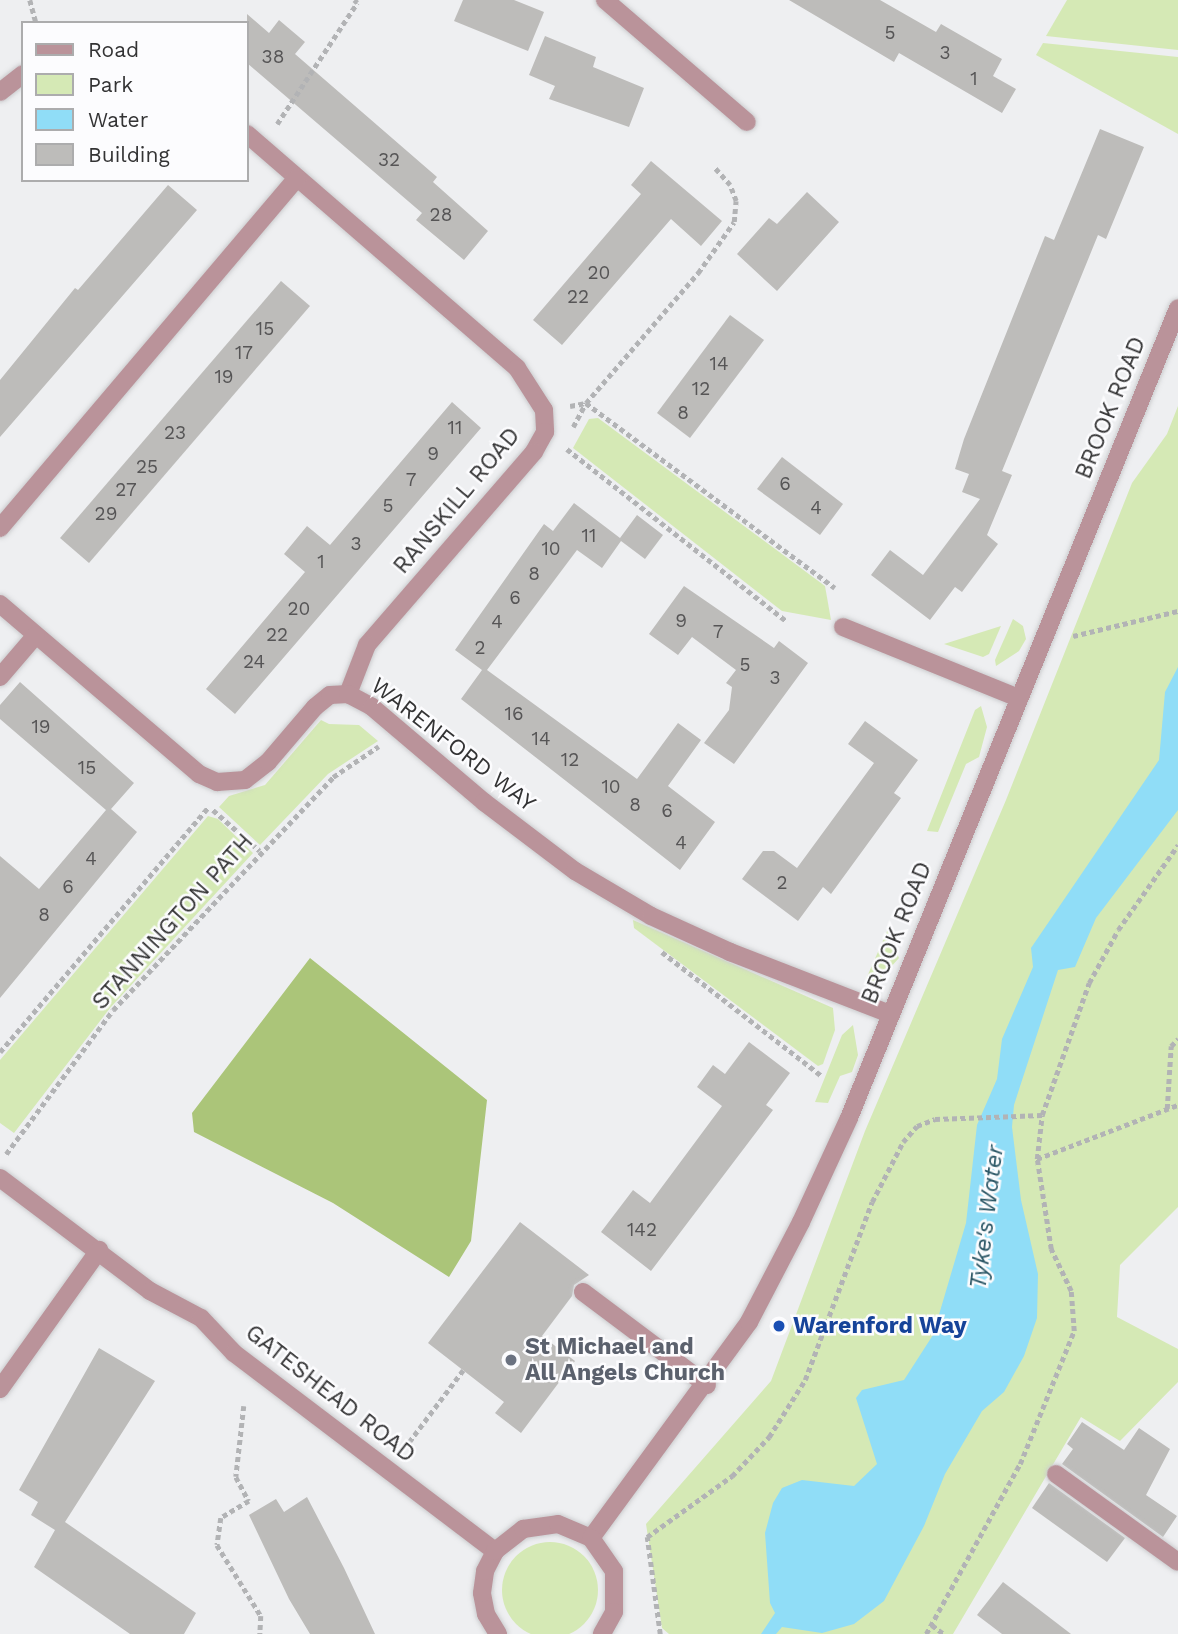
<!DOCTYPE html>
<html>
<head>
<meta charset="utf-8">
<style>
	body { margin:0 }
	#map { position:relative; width:1178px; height:1634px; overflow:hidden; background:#eeeff1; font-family:"Work Sans",sans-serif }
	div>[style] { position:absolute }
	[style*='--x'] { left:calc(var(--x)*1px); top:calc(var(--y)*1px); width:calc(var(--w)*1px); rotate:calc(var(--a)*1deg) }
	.green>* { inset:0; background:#d5e9b5 }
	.round { border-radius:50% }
	.forest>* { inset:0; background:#abc579 }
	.water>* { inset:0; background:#90ddf7 }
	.building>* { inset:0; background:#bdbcba }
	.path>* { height:4.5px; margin-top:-2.25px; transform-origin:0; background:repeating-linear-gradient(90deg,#b2b3b5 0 5px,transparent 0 8.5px) }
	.roads { filter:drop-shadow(0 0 2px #cccdcf) drop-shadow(0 0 2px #cccdcf) }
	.minor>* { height:18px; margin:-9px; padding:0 9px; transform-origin:9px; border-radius:9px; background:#ba939a }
	.dots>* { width:19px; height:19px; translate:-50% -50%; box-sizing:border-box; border:4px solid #fcfcfe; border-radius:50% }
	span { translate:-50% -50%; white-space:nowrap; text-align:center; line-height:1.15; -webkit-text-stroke:5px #fcfcfe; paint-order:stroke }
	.number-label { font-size:19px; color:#565556 }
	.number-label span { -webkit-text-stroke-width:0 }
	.street-label { font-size:23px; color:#333334 }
	.transit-label { font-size:23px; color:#164399; font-weight:700 }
	.left { translate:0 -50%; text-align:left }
	.worship-label { font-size:23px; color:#5b616d; font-weight:700 }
	.water-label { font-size:24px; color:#2a5665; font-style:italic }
	.legend { position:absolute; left:21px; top:21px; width:228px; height:161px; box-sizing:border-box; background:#fcfcfe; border:2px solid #acacad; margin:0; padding:9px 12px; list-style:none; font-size:21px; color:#333334 }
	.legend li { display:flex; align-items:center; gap:14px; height:35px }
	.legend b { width:35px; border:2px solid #acacad }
</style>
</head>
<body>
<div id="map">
	<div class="green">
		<i style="clip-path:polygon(1067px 0,1178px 0,1178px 50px,1046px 36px)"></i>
		<i style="clip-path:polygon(1043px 43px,1178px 57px,1178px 134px,1036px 55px)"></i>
		<i style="clip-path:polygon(1178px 406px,1178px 1207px,1120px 1265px,1117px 1317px,1178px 1349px,1178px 1382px,1120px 1441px,1081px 1417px,953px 1634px,669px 1634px,662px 1628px,646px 1524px,771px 1381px,865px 1131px,1006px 800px,1132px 483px,1167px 434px)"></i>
		<i style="clip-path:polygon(598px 418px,825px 586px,831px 620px,782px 611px,573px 448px,589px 419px)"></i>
		<i style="clip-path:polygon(1013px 619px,1023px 626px,1026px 639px,1019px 651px,996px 666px,995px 660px)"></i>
		<i style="clip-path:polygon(1001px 626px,989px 654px,983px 657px,944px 644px)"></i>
		<i style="clip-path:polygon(981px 706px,987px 727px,979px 757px,966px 764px,938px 832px,927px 831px,975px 710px)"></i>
		<i style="clip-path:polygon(321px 720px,329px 724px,359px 725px,378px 741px,328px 774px,260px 845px,219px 807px,229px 796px,265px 785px)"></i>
		<i style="clip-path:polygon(208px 816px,218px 819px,253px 853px,110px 1008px,14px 1133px,0 1123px,0 1060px)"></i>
		<i style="clip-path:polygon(633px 920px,833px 1008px,835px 1030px,823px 1064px,818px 1066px,634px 928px)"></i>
		<i style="clip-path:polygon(889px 927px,897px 935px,893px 945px,899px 958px,880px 979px,870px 983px,866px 979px)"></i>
		<i style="clip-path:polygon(853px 1025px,858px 1055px,852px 1072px,840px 1076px,828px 1103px,815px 1102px,842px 1035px)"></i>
		<i class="round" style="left:502px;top:1542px;width:96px;height:96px"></i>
	</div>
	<div class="forest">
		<i style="clip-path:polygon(310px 958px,487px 1100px,471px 1241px,449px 1277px,333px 1203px,194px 1132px,192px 1113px)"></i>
	</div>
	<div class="water">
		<i style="clip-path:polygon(1178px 667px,1178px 810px,1096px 918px,1075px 967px,1058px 970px,1014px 1105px,1012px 1127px,1021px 1200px,1038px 1274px,1037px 1318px,1024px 1356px,1004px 1392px,982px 1411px,945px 1474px,924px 1526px,884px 1601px,854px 1624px,822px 1633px,782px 1627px,776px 1634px,761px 1634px,775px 1613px,770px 1603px,765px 1533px,773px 1503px,782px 1488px,802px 1480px,854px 1486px,877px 1464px,856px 1398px,862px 1390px,904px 1380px,933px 1335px,966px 1223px,977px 1125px,997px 1079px,1002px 1039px,1033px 967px,1031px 948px,1159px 760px,1165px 692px)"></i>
	</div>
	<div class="building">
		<i style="clip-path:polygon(463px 0,514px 0,544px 12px,528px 51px,454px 21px)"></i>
		<i style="clip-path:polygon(789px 0,880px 0,936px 32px,941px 24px,1002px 59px,993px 76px,1016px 89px,1002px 113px,899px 53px,894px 62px)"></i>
		<i style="clip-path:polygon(247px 14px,269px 33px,279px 20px,305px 42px,295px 54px,437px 177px,433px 182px,488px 231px,464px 260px,416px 220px,422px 213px,247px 63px)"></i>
		<i style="clip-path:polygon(545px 36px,596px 57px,593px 67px,644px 88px,629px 127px,549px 99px,555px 86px,529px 75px)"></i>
		<i style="clip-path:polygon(1100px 129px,1144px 147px,1106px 239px,1098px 235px,1002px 471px,1012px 475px,987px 535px,998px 544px,962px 592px,955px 587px,930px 620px,871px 575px,890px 550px,923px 575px,980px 499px,962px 492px,969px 474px,955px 469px,964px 439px,1045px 236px,1054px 240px)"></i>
		<i style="clip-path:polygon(651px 161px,722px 221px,701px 246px,671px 219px,562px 345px,533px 320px,641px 194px,631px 185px)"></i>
		<i style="clip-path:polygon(168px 185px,197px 210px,0 437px,0 380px,75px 288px,78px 290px)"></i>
		<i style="clip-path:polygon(807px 192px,839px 222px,777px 291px,737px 254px,769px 218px,777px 224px)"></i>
		<i style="clip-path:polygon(281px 281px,310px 306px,89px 563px,60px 538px)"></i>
		<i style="clip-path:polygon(730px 315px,764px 340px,690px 438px,657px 413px)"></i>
		<i style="clip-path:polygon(452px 402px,481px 428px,235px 714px,206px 689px,305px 572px,284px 554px,307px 526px,330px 545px)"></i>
		<i style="clip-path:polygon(782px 457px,843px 504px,820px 535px,757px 489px)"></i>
		<i style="clip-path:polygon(574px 503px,620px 538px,637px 515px,663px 535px,645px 559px,621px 541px,602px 568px,577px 550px,487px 670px,637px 779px,678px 723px,701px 740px,668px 786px,715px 822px,680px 870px,461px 699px,482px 670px,455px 650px,544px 524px,553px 531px)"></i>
		<i style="clip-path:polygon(684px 586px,774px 648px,779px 641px,808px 663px,734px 764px,704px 743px,729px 710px,732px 687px,726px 683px,736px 670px,692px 637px,678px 655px,649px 634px)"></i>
		<i style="clip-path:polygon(20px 682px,134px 783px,111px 809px,137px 832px,0 998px,0 856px,39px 889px,106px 810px,0 719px,0 705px)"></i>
		<i style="clip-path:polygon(865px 721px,918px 760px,894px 793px,901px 798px,831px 894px,823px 887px,798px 921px,742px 879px,763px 851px,774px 851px,797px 868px,874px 763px,848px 744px)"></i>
		<i style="clip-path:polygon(749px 1042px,790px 1073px,766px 1105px,773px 1110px,651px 1271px,601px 1232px,633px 1190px,650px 1203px,722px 1106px,697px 1087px,713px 1065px,725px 1074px)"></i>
		<i style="clip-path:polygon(520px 1222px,589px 1275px,574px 1285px,572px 1296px,542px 1336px,575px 1361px,521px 1433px,495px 1413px,504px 1402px,428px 1343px)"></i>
		<i style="clip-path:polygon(99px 1348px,155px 1381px,65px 1522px,196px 1613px,184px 1634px,130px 1634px,34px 1567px,55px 1530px,31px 1515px,38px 1502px,19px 1490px)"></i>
		<i style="clip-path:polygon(1082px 1422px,1124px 1450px,1139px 1428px,1170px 1449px,1146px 1495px,1177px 1516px,1163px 1537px,1062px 1464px,1073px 1449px,1067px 1444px)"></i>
		<i style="clip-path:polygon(1049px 1483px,1125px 1538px,1107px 1562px,1032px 1508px)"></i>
		<i style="clip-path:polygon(307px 1497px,344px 1568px,375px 1634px,310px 1634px,289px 1599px,249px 1515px,276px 1499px,284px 1512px)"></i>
		<i style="clip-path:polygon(1003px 1582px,1028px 1601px,1071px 1634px,1002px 1634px,977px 1615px)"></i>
	</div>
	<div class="path">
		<i style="--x:30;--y:0;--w:24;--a:75"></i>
		<i style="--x:277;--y:124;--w:145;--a:-56.5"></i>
		<i style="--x:357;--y:3;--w:4;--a:-135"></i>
		<i style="--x:570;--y:406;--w:16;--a:-11"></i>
		<i style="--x:586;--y:403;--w:172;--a:-49.3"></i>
		<i style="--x:698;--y:273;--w:62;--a:-54.8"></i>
		<i style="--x:734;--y:222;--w:21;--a:-85"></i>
		<i style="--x:736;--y:201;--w:17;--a:-111"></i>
		<i style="--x:730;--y:185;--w:25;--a:-132"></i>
		<i style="--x:573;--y:427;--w:27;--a:-62"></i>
		<i style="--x:586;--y:403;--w:310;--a:36.6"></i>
		<i style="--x:567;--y:449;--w:278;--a:38.1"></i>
		<i style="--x:1073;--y:636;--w:108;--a:-13.4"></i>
		<i style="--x:213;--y:810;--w:62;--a:41.1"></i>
		<i style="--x:662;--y:952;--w:202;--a:37.8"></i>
		<i style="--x:0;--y:1052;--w:321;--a:-49.6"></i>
		<i style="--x:1167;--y:1109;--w:63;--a:-86.4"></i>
		<i style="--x:1171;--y:1046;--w:10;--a:-45"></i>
		<i style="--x:6;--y:1154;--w:179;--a:-53.4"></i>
		<i style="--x:113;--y:1010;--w:320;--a:-46.6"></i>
		<i style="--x:333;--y:777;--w:55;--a:-34"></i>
		<i style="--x:1037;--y:1159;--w:151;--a:-21"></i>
		<i style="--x:244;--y:1406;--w:71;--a:96.4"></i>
		<i style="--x:236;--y:1477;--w:27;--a:62"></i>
		<i style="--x:249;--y:1501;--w:33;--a:149"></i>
		<i style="--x:221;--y:1518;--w:27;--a:98"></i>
		<i style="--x:217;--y:1545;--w:84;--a:58.2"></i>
		<i style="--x:261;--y:1616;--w:18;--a:93"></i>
		<i style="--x:409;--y:1442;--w:90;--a:-53.1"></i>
		<i style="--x:932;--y:1625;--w:15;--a:37"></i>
		<i style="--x:660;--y:1634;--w:98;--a:-97.6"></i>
		<i style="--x:647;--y:1537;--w:105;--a:-35.7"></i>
		<i style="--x:732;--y:1476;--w:54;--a:-46.5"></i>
		<i style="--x:769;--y:1437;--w:67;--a:-57.7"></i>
		<i style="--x:805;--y:1380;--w:190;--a:-69.4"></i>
		<i style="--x:872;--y:1202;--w:68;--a:-62.7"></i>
		<i style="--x:903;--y:1142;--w:21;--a:-49"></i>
		<i style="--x:917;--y:1126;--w:19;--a:-21"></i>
		<i style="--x:935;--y:1119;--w:107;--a:-2.1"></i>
		<i style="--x:1042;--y:1115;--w:140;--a:-70.4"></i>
		<i style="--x:1089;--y:983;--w:60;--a:-61.3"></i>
		<i style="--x:1118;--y:930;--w:104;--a:-54.8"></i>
		<i style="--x:926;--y:1634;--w:194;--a:-61.1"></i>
		<i style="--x:1020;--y:1464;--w:144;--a:-67.9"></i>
		<i style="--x:1074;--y:1331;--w:40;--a:-94.3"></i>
		<i style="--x:1071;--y:1291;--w:47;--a:-115.5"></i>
		<i style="--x:1051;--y:1249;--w:91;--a:-98.8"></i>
		<i style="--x:1037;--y:1159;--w:44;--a:-83.5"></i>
	</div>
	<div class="roads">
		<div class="minor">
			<i style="--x:605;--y:0;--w:187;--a:40.7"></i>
			<i style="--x:0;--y:92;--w:29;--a:-38"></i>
			<i style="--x:247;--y:134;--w:357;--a:40.9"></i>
			<i style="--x:517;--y:368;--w:50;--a:57.3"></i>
			<i style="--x:544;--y:410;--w:22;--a:87"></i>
			<i style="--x:545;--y:432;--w:23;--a:119"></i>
			<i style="--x:534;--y:452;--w:255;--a:130.9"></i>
			<i style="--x:367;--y:645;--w:53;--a:111.2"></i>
			<i style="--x:0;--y:528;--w:459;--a:-49.7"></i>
			<i style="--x:0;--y:604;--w:262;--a:40.5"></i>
			<i style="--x:199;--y:774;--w:20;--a:24"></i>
			<i style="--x:217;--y:782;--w:28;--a:-4"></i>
			<i style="--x:245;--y:780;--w:29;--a:-38"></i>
			<i style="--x:268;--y:762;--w:72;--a:-49.5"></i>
			<i style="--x:315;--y:707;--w:19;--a:-39"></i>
			<i style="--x:330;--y:695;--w:18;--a:-3"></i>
			<i style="--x:348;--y:694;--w:27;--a:28"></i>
			<i style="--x:372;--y:707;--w:147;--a:40.3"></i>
			<i style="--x:484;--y:802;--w:114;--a:37.2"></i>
			<i style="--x:575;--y:871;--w:88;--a:30.6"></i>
			<i style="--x:651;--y:916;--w:87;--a:24.5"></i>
			<i style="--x:730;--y:952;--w:172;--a:21.2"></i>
			<i style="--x:843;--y:627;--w:190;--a:22"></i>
			<i style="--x:0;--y:677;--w:55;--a:-49.4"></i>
			<i style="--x:0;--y:1178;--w:188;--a:37"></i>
			<i style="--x:150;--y:1291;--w:58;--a:27.9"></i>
			<i style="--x:201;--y:1318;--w:48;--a:46.7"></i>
			<i style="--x:234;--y:1353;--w:328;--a:37.2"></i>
			<i style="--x:583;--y:1292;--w:155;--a:36.9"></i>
			<i style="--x:0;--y:1389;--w:171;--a:-54.5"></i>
			<i style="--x:1056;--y:1474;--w:150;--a:35.8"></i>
			<i style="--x:591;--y:1538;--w:268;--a:-53.8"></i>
			<i style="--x:749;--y:1322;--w:113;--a:-62.5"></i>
			<i style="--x:801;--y:1222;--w:115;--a:-65.2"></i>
			<i style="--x:849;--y:1118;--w:874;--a:-67.89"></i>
			<i style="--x:498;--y:1634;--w:23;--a:-121"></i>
			<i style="--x:486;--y:1614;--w:21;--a:-101"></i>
			<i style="--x:482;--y:1593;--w:22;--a:-82"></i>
			<i style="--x:485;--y:1571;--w:22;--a:-63"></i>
			<i style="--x:495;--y:1551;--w:36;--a:-38"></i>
			<i style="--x:523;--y:1529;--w:35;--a:-8"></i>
			<i style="--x:558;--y:1524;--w:36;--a:23"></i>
			<i style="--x:591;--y:1538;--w:40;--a:55.1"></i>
			<i style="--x:614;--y:1571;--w:41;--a:90"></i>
			<i style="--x:614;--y:1612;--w:25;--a:119"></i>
		</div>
	</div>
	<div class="dots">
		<i style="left:779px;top:1326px;background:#1a4fb4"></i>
		<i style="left:511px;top:1360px;background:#6b7280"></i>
	</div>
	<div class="number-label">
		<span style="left:890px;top:33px">5</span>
		<span style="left:945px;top:53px">3</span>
		<span style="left:273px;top:57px">38</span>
		<span style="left:974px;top:79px">1</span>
		<span style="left:389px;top:160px">32</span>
		<span style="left:441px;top:215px">28</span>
		<span style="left:599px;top:273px">20</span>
		<span style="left:578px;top:297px">22</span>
		<span style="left:265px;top:329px">15</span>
		<span style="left:244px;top:353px">17</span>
		<span style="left:719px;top:364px">14</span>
		<span style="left:224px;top:377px">19</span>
		<span style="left:701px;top:389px">12</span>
		<span style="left:683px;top:413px">8</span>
		<span style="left:455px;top:428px">11</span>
		<span style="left:175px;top:433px">23</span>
		<span style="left:433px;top:454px">9</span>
		<span style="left:147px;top:467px">25</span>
		<span style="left:411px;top:480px">7</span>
		<span style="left:785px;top:484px">6</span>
		<span style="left:126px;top:490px">27</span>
		<span style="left:388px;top:506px">5</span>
		<span style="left:816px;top:508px">4</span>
		<span style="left:106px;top:514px">29</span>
		<span style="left:589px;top:536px">11</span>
		<span style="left:356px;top:544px">3</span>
		<span style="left:551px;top:549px">10</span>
		<span style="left:321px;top:562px">1</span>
		<span style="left:534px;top:574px">8</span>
		<span style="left:515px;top:598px">6</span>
		<span style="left:299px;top:609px">20</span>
		<span style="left:681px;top:621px">9</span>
		<span style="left:497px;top:622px">4</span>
		<span style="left:718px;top:632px">7</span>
		<span style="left:277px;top:635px">22</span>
		<span style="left:480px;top:648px">2</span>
		<span style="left:254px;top:662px">24</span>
		<span style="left:745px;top:665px">5</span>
		<span style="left:775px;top:678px">3</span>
		<span style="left:514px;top:714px">16</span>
		<span style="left:41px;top:727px">19</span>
		<span style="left:541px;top:739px">14</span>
		<span style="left:570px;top:760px">12</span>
		<span style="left:87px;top:768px">15</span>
		<span style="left:611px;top:787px">10</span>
		<span style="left:635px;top:805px">8</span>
		<span style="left:667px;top:811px">6</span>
		<span style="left:681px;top:843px">4</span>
		<span style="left:91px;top:859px">4</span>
		<span style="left:782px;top:883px">2</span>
		<span style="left:68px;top:887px">6</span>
		<span style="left:44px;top:915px">8</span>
		<span style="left:642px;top:1230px">142</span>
	</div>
	<div class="street-label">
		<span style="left:1111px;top:408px;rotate:-68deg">BROOK ROAD</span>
		<span style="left:457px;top:501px;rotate:-50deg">RANSKILL ROAD</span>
		<span style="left:453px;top:745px;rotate:38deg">WARENFORD WAY</span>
		<span style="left:173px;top:922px;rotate:-48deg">STANNINGTON PATH</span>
		<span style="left:897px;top:933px;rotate:-68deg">BROOK ROAD</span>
		<span style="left:330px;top:1394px;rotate:38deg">GATESHEAD ROAD</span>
	</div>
	<div class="transit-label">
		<span class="left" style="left:793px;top:1326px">Warenford Way</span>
	</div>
	<div class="worship-label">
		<span class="left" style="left:525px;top:1360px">St Michael and<br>All Angels Church</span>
	</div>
	<div class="water-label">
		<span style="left:987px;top:1217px;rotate:-83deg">Tyke's Water</span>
	</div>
	<ul class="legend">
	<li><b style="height:9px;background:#ba939a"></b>Road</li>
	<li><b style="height:19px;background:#d5e9b5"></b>Park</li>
	<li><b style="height:19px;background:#90ddf7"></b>Water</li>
	<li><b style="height:19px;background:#bdbcba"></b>Building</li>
	</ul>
</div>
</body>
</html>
